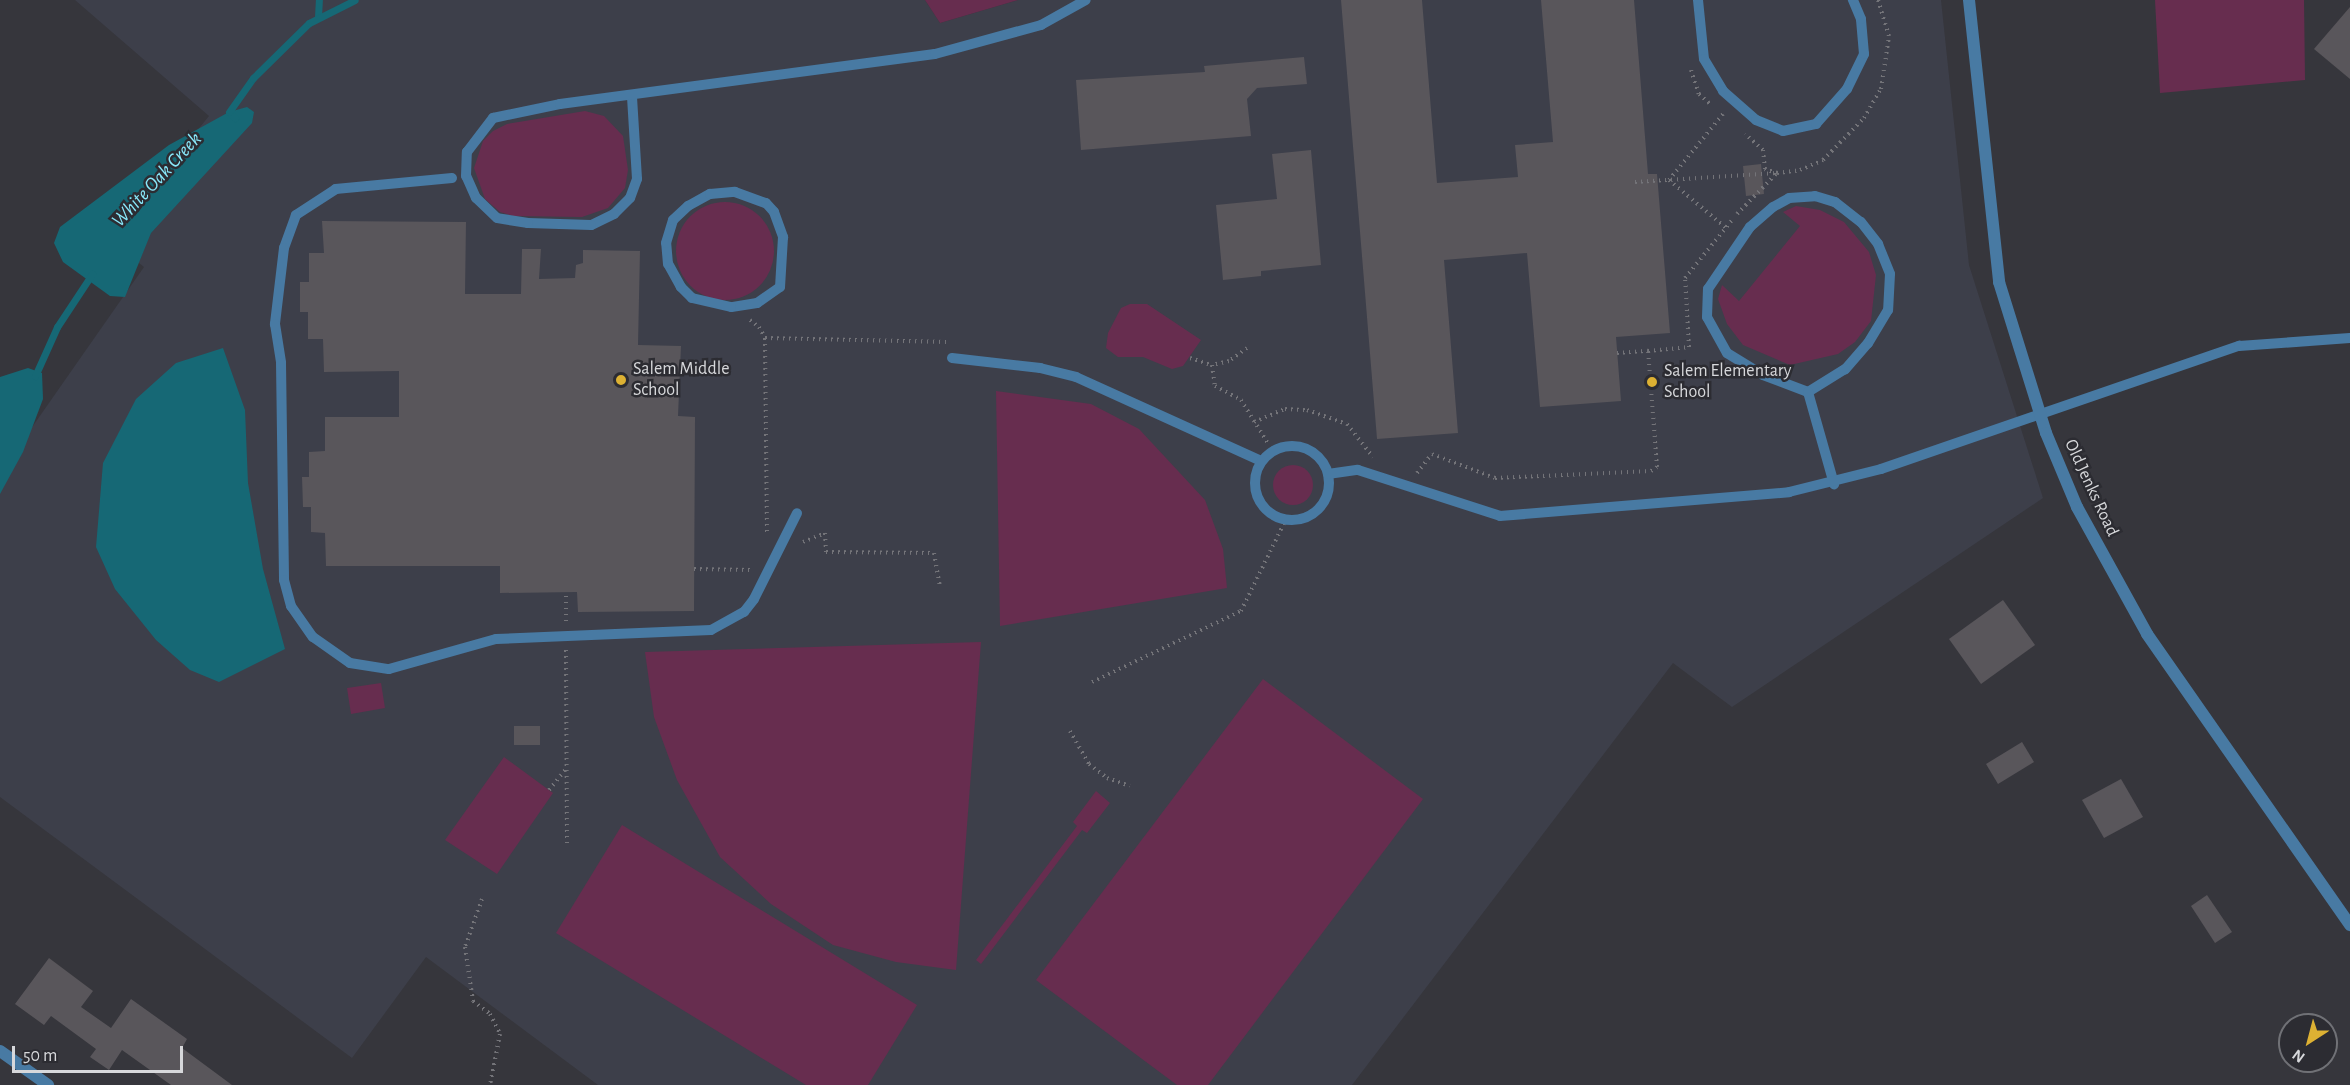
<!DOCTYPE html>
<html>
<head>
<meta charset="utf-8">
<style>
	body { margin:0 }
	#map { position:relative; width:2350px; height:1085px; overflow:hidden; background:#36363c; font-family:"Alegreya Sans",sans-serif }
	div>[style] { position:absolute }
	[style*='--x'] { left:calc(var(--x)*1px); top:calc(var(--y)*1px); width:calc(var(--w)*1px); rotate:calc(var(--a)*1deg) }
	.built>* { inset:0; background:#3d3f4a }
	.green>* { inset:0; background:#672d4f }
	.round { border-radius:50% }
	.water>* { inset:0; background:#166875 }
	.stream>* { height:7px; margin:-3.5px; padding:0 3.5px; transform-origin:3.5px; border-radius:3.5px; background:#166875 }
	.building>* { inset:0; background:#59565b }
	.path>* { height:4px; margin-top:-2px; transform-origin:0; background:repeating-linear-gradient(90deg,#747479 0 1.5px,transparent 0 6px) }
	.service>* { height:10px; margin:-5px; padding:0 5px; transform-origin:5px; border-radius:5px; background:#487aa3 }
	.service>.ring { margin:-5px; padding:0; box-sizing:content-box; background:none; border:10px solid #487aa3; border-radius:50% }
	.minor>* { height:12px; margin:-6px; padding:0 6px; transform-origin:6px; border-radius:6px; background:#487aa3 }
	.tertiary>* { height:12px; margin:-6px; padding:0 6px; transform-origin:6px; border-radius:6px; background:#487aa3 }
	.dots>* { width:16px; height:16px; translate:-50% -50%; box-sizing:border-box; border:3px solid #2c2c32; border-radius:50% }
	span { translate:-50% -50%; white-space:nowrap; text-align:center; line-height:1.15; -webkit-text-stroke:5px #2c2c32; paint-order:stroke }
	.poi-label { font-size:18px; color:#d7d8db }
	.left { translate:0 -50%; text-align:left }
	.street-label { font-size:18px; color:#d7d8db }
	.water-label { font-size:20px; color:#89e9fb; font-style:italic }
	.north { position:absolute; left:2278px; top:1013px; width:60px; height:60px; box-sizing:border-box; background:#2c2c32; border:2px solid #707176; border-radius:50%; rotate:216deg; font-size:16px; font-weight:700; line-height:24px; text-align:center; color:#d7d8db }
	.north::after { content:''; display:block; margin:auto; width:21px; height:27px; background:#ddb133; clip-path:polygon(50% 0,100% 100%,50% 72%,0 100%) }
	.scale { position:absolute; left:12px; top:1046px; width:171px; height:27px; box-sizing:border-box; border:3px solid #d7d8db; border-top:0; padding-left:8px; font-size:18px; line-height:21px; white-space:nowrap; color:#d7d8db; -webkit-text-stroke:4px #2c2c32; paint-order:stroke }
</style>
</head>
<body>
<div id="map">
	<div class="built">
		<i style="clip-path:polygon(75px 0,925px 0,940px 23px,1018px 0,1941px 0,1969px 265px,2043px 498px,1732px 707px,1673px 663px,1352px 1085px,598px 1085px,426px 957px,352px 1058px,0 797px,0 473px,144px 267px,109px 239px,209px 116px)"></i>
	</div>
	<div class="green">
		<i style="clip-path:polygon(925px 0,1018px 0,940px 23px)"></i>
		<i style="clip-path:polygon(2155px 0,2304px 0,2305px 80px,2160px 93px)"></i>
		<i style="clip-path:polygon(585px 111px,604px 116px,623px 136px,628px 170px,625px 188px,608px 208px,582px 217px,513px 216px,500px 212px,485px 199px,474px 168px,483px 141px,493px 131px,507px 124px)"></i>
		<i class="round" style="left:676px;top:202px;width:98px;height:98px"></i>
		<i style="clip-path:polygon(1796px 206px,1820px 210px,1844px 222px,1869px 252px,1876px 275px,1871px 321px,1855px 342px,1838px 354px,1790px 365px,1743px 345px,1727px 324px,1718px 299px,1722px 285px,1739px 301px,1800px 226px,1783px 212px)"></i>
		<i style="clip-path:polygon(1130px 304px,1147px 304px,1201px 340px,1183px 366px,1172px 369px,1143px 357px,1118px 357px,1106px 348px,1108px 333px,1121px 308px)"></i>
		<i style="clip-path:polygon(996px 391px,1091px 404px,1139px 429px,1205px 500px,1223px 549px,1227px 588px,1000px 626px)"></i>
		<i class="round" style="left:1273px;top:465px;width:40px;height:40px"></i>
		<i style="clip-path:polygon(981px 642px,956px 970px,896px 962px,833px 945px,771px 904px,720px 857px,677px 780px,654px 717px,645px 652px)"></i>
		<i style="clip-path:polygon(1263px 679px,1423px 799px,1208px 1085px,1177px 1085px,1036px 980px)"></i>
		<i style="clip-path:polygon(381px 683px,385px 708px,351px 714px,347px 688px)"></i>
		<i style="clip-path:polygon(504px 757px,553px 793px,497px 874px,445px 840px)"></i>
		<i style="clip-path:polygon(1096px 791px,1110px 803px,1087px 833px,1082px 830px,981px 964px,976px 960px,1077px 826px,1073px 822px)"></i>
		<i style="clip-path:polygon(622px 825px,917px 1005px,868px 1085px,806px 1085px,556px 933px)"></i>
	</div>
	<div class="water">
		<i style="clip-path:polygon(247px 107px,254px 112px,252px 123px,151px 233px,125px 297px,110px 296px,63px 262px,54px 243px,60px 227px,169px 145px,229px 112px)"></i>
		<i style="clip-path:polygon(223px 348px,245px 410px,248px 483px,263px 569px,285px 649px,219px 682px,190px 670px,156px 640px,115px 589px,96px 547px,103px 463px,136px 399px,176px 363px)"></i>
		<i style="clip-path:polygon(28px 368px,42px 373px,43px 399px,23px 452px,0 494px,0 377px)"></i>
	</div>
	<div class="stream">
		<i style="--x:318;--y:17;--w:17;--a:-87"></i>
		<i style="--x:235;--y:118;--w:8;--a:-135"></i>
		<i style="--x:229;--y:112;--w:42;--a:-54.8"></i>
		<i style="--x:253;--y:78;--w:78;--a:-44.5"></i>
		<i style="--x:309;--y:23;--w:51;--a:-26.6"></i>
		<i style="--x:35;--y:376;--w:54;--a:-65.8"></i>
		<i style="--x:57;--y:327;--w:64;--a:-56.6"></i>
	</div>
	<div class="building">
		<i style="clip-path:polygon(1341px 0,1422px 0,1437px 183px,1518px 177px,1515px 145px,1553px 142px,1541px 0,1634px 0,1648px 174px,1657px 174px,1670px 333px,1616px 337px,1621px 401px,1540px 407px,1527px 253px,1444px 260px,1458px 433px,1377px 439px)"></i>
		<i style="clip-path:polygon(2350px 7px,2350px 79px,2314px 49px)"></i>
		<i style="clip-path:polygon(1304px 57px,1307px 84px,1257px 88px,1247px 99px,1251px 136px,1081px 150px,1076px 80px,1205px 72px,1204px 66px)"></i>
		<i style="clip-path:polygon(1311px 150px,1321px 265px,1261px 271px,1261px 276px,1223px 280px,1216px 205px,1277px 199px,1272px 154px)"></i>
		<i style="clip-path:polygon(1761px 164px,1764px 194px,1746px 196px,1743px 166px)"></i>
		<i style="clip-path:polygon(322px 221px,466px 222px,465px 294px,521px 294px,522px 249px,541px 249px,539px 279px,575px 278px,576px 265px,583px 263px,583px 250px,640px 251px,638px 345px,681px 346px,678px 416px,695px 417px,694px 611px,578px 612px,577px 592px,500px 593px,500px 566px,326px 566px,325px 533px,311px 532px,311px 507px,303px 507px,302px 477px,309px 477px,309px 452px,325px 451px,325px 417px,399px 417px,399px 371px,324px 372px,323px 339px,308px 339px,308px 312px,300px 312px,300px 282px,309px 282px,309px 253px,324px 253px)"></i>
		<i style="clip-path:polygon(2003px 600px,2035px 645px,1981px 684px,1949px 639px)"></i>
		<i style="clip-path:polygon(514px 726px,540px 726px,540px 745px,514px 745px)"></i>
		<i style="clip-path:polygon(2022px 742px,2034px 762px,1998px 784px,1986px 764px)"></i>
		<i style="clip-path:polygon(2121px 779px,2143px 817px,2104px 838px,2082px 800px)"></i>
		<i style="clip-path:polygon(2207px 895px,2232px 932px,2215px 943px,2191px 906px)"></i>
		<i style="clip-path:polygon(49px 958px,93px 991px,81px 1007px,111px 1028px,131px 999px,187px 1039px,182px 1048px,232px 1085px,171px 1085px,122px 1050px,109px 1070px,90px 1057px,96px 1049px,51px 1016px,44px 1025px,15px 1004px)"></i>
	</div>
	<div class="path">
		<i style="--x:1691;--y:70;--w:25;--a:72"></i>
		<i style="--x:1699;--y:94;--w:15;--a:42"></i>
		<i style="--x:1723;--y:114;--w:85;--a:129.3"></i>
		<i style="--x:1669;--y:180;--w:75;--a:40.1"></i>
		<i style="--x:1635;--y:182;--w:142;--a:-3.6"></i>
		<i style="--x:1777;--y:173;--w:23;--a:-7"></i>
		<i style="--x:1800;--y:170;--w:25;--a:-23"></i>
		<i style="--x:1823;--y:160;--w:59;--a:-45.7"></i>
		<i style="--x:1864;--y:118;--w:34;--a:-60"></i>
		<i style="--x:1881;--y:89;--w:54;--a:-81.4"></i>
		<i style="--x:1889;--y:36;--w:38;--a:-107"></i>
		<i style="--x:1737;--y:214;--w:57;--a:-45.7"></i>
		<i style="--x:1777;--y:173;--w:13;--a:-162"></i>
		<i style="--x:1765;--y:169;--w:19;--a:-96"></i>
		<i style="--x:1763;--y:150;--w:24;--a:-138"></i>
		<i style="--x:750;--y:320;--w:11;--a:38"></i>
		<i style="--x:759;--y:327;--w:13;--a:61"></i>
		<i style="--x:765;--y:338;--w:181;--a:1.3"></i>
		<i style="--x:765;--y:338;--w:197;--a:89.4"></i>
		<i style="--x:1247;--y:348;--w:22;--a:144"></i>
		<i style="--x:1229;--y:361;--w:17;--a:167"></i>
		<i style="--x:1212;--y:365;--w:21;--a:82"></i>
		<i style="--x:1215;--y:386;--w:30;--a:28"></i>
		<i style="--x:1241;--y:400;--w:53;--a:58.1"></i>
		<i style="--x:1617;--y:353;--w:31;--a:-4"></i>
		<i style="--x:1190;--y:358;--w:23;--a:18"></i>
		<i style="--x:1254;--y:422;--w:34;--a:-23"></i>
		<i style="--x:1285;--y:409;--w:22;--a:3"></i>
		<i style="--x:1307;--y:410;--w:42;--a:19.3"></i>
		<i style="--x:1347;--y:424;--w:42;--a:51.8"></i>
		<i style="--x:1417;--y:473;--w:24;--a:-52"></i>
		<i style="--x:1432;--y:454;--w:67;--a:20.9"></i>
		<i style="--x:1495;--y:478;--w:156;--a:-2.6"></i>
		<i style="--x:1651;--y:471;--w:7;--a:-34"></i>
		<i style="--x:1657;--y:467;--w:116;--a:-94.4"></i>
		<i style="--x:1648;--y:351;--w:41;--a:-5.6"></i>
		<i style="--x:1689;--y:347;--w:69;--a:-93.3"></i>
		<i style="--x:1685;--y:278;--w:76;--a:-50.9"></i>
		<i style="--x:803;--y:542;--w:24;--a:-22"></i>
		<i style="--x:825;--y:533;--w:19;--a:87"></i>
		<i style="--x:826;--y:552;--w:108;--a:0.5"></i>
		<i style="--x:934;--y:553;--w:35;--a:80"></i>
		<i style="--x:694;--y:569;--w:57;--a:1"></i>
		<i style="--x:566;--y:621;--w:29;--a:-90"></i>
		<i style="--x:566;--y:650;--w:193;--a:89.7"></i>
		<i style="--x:1092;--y:682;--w:165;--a:-25.5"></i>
		<i style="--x:1241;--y:611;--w:102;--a:-63.9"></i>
		<i style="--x:1070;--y:731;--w:38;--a:60"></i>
		<i style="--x:1089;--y:764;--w:23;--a:38"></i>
		<i style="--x:1107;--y:778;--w:24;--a:19"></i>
		<i style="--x:549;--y:790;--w:27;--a:-51"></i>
		<i style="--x:482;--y:899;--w:51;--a:109.5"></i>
		<i style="--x:465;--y:947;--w:55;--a:81.6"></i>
		<i style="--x:473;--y:1001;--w:21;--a:37"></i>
		<i style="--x:490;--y:1014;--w:22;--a:63"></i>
		<i style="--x:500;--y:1034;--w:52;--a:101.1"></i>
	</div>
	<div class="service">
		<i style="--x:1698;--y:0;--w:59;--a:84.2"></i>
		<i style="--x:1704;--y:59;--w:37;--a:59"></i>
		<i style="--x:1723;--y:91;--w:44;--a:41.3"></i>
		<i style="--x:1756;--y:120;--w:29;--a:22"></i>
		<i style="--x:1783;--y:131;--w:34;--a:-12"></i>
		<i style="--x:1816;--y:124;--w:47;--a:-48.5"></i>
		<i style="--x:1847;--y:89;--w:39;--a:-64"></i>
		<i style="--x:1864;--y:54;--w:35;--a:-95"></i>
		<i style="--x:1861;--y:19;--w:21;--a:-113"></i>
		<i style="--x:632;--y:97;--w:82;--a:86.5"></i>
		<i style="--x:637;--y:179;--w:20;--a:110"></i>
		<i style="--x:630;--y:198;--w:23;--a:135"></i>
		<i style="--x:614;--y:214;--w:25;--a:154"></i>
		<i style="--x:591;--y:225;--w:63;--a:-178.2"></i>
		<i style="--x:528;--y:223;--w:31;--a:-171"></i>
		<i style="--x:497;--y:218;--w:29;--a:-136"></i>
		<i style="--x:476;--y:198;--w:24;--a:-114"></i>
		<i style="--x:466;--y:176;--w:24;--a:-88"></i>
		<i style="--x:467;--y:152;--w:43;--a:-52.6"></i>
		<i style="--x:493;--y:118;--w:68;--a:-11.8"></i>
		<i style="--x:560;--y:104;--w:378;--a:-7.6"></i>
		<i style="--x:935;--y:54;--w:110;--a:-15.3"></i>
		<i style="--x:1041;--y:25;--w:51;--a:-29.1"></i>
		<i style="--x:452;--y:178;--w:117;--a:174.6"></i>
		<i style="--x:336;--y:189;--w:48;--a:147"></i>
		<i style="--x:296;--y:215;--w:35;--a:110"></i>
		<i style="--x:284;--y:248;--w:77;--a:96.8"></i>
		<i style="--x:275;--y:324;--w:39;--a:81"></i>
		<i style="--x:281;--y:363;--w:217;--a:89.2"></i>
		<i style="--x:284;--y:580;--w:27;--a:75"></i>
		<i style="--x:291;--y:606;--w:38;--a:55"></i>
		<i style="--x:313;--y:637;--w:45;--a:35.1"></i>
		<i style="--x:350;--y:663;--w:39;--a:9"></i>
		<i style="--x:389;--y:669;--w:111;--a:-15.7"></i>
		<i style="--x:496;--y:639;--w:215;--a:-2.4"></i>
		<i style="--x:711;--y:630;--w:38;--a:-29"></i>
		<i style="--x:744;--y:612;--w:16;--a:-52"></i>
		<i style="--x:754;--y:599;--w:96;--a:-63.4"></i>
		<i style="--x:735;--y:192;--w:33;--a:20"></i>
		<i style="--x:766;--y:203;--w:12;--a:48"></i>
		<i style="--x:774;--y:212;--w:27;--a:70"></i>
		<i style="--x:783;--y:237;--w:50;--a:93.4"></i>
		<i style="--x:780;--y:287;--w:28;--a:145"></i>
		<i style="--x:757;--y:303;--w:26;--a:171"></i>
		<i style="--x:731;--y:307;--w:40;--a:-167"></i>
		<i style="--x:692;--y:298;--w:16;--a:-135"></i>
		<i style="--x:681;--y:287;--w:26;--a:-119"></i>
		<i style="--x:668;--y:264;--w:21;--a:-95"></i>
		<i style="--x:666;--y:243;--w:24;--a:-73"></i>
		<i style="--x:673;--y:220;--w:21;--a:-43"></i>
		<i style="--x:688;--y:206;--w:25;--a:-29"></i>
		<i style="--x:710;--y:194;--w:25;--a:-5"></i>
		<i style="--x:1815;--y:196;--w:21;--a:17"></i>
		<i style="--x:1835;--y:202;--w:33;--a:38"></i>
		<i style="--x:1861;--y:222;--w:28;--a:52"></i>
		<i style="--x:1878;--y:244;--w:32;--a:68"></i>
		<i style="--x:1890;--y:274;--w:36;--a:93"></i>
		<i style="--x:1888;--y:310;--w:39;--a:121"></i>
		<i style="--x:1868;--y:343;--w:35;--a:131"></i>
		<i style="--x:1845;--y:369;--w:44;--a:148.1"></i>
		<i style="--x:1808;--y:392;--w:48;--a:-159.3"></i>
		<i style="--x:1763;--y:375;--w:42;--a:-148.6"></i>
		<i style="--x:1727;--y:353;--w:41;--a:-119.1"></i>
		<i style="--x:1707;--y:317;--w:28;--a:-88"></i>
		<i style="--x:1708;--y:289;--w:75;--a:-55.9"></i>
		<i style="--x:1750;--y:227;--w:30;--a:-41"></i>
		<i style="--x:1773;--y:207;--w:18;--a:-29"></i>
		<i style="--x:1789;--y:198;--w:26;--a:-4"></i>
		<i style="--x:952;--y:358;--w:89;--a:6.5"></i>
		<i style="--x:1040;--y:368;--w:37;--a:14"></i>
		<i style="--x:1076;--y:377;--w:203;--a:24.4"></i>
		<i style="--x:1808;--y:392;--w:96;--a:74.2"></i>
		<i class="ring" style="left:1255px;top:446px;width:64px;height:64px"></i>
		<i style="--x:1328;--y:474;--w:30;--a:-8"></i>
		<i style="--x:1358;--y:470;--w:149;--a:17.9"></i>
		<i style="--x:1500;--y:516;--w:290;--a:-4.7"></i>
		<i style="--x:1789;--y:492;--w:95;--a:-14"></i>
		<i style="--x:1881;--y:469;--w:379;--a:-19"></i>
		<i style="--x:2239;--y:346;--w:111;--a:-4.1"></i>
	</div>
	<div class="minor">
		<i style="--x:0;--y:1051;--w:59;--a:35.3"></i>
	</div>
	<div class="tertiary">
		<i style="--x:1969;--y:0;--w:284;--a:83.9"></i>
		<i style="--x:1999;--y:282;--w:158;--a:72.7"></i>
		<i style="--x:2046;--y:433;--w:80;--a:67.3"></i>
		<i style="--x:2077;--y:507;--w:145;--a:61.1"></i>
		<i style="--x:2147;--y:634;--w:355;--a:55.1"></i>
	</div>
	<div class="dots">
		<i style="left:621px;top:380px;background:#ddb133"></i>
		<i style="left:1652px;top:382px;background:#ddb133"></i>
	</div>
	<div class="poi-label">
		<span class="left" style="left:633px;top:380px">Salem Middle<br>School</span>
		<span class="left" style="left:1664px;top:382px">Salem Elementary<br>School</span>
	</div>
	<div class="street-label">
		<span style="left:2091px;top:488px;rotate:65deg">Old Jenks Road</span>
	</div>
	<div class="water-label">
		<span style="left:157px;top:180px;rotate:-47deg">White Oak Creek</span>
	</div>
	<div class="north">N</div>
	<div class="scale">50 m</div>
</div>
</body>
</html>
